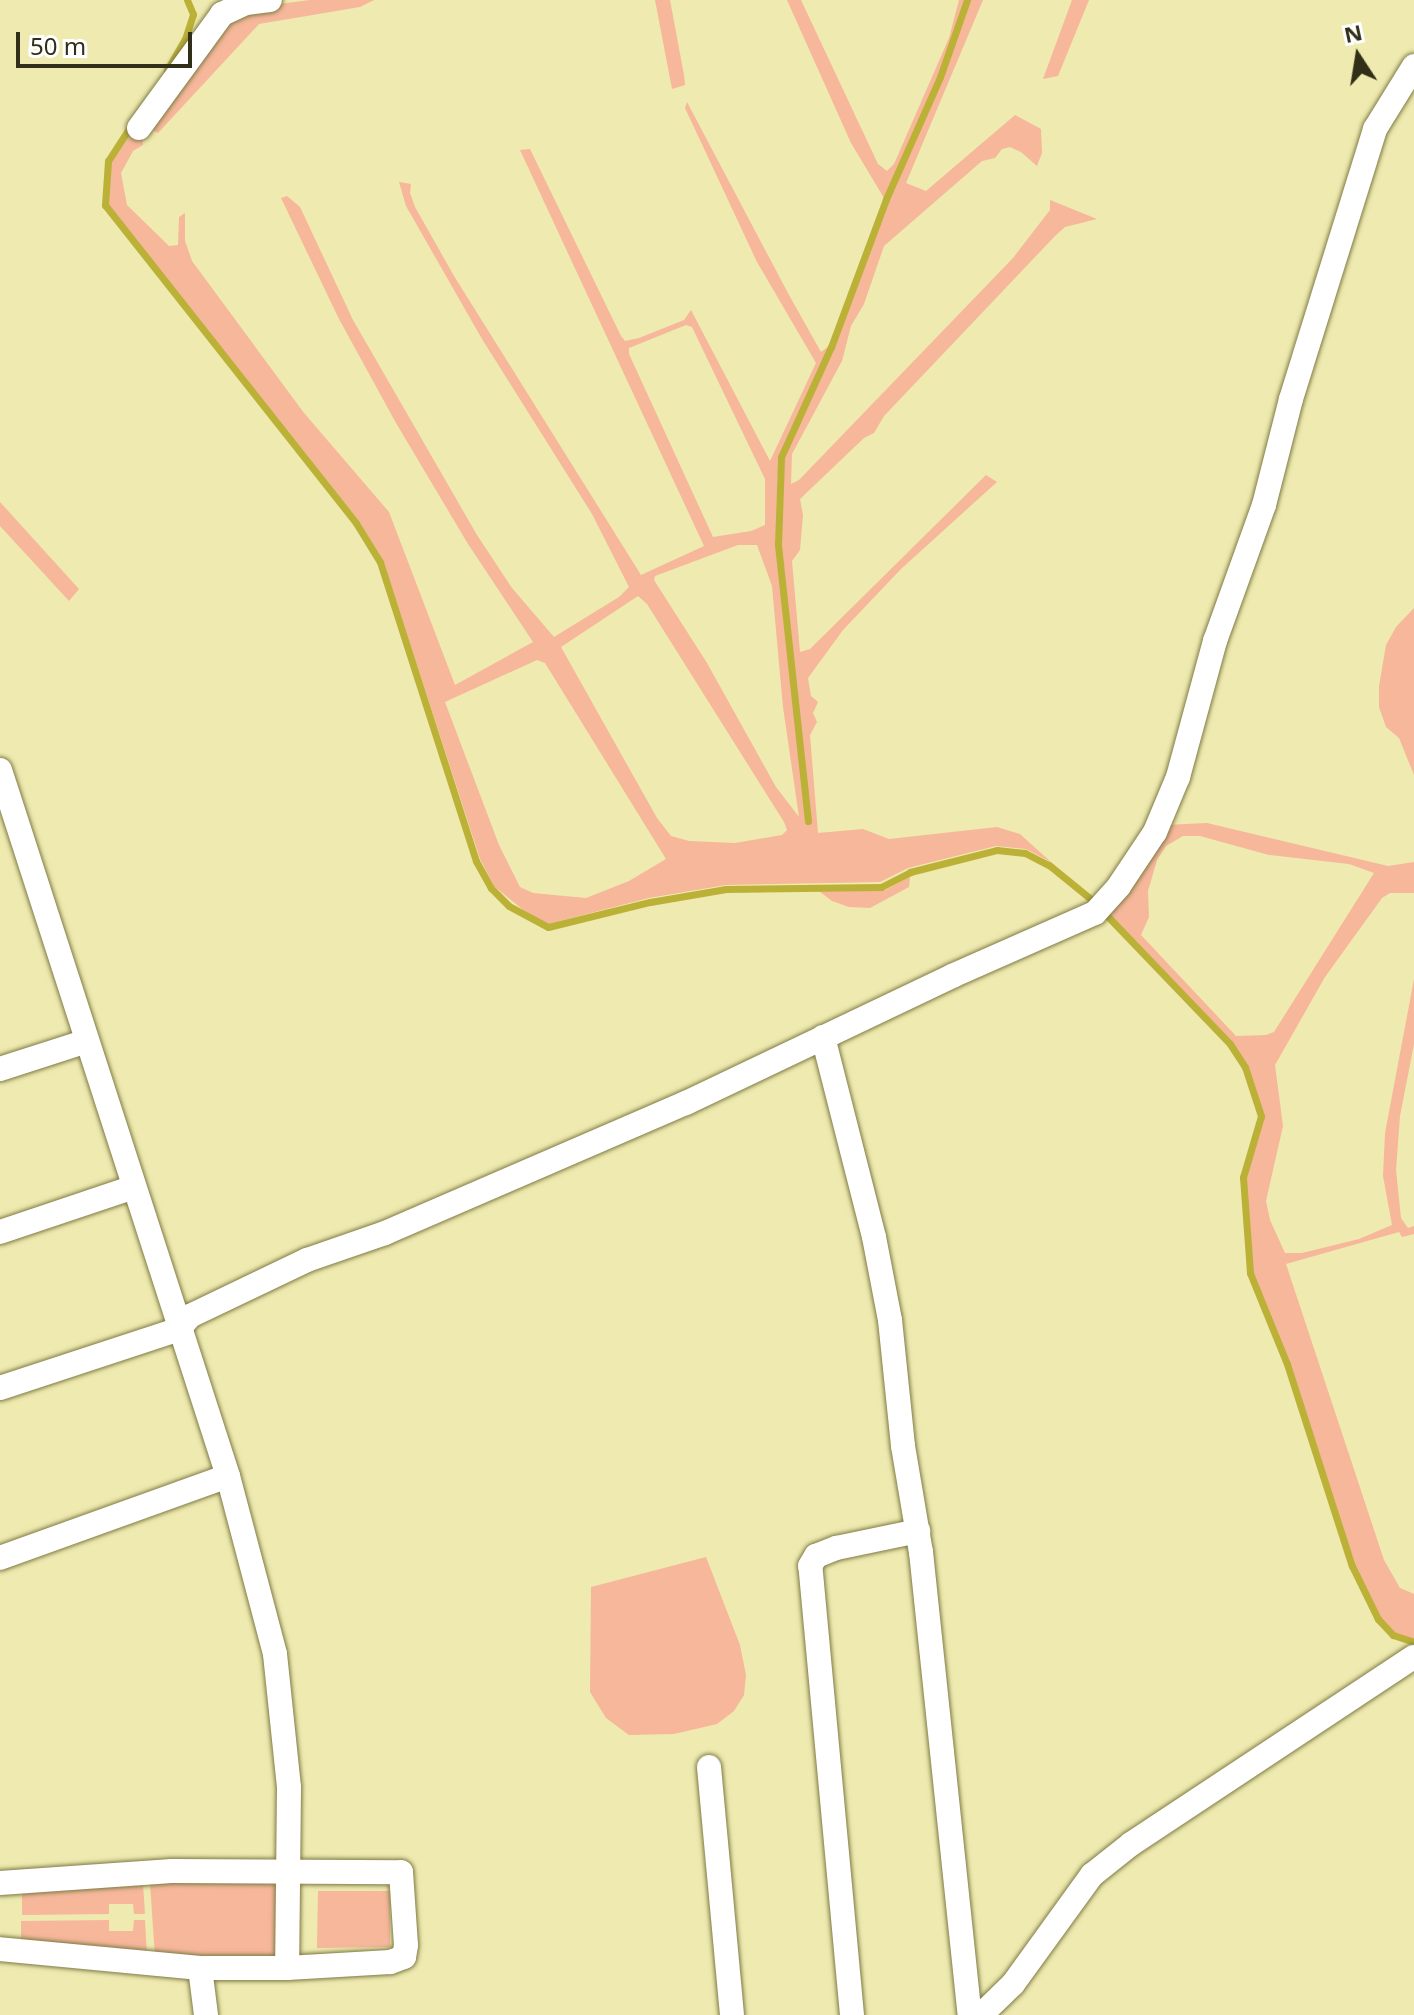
<!DOCTYPE html>
<html>
<head>
<meta charset="utf-8">
<style>
	body { margin:0 }
	#map { position:relative; width:1414px; height:2015px; overflow:hidden; background:#eeeab0; font-family:"Noto Sans",sans-serif }
	div>[style] { position:absolute }
	[style*='--x'] { left:calc(var(--x)*1px); top:calc(var(--y)*1px); width:calc(var(--w)*1px); rotate:calc(var(--a)*1deg) }
	.green>* { inset:0; background:#f7b79b }
	.stream>* { height:7px; margin:-3.5px; padding:0 3.5px; transform-origin:3.5px; border-radius:3.5px; background:#bbb137 }
	.roads { filter:drop-shadow(0 0 2px #7f7b44) drop-shadow(0 0 2px #7f7b44) }
	.minor>* { height:24px; margin:-12px; padding:0 12px; transform-origin:12px; border-radius:12px; background:#fff }
	span { translate:-50% -50%; white-space:nowrap; text-align:center; line-height:1.15; -webkit-text-stroke:7px #fff; paint-order:stroke }
	.north { position:absolute; left:1318px; top:16px; width:80px; height:80px; -webkit-text-stroke:6px #fff; paint-order:stroke; rotate:348deg; font-size:22px; font-weight:700; line-height:32px; text-align:center; color:#312f18 }
	.north::after { content:''; display:block; margin:auto; width:28px; height:36px; background:#312f18; clip-path:polygon(50% 0,100% 100%,50% 72%,0 100%) }
	.scale { position:absolute; left:16px; top:32px; width:176px; height:36px; box-sizing:border-box; border:4px solid #312f18; border-top:0; padding-left:10px; font-size:24px; line-height:28px; white-space:nowrap; color:#312f18; -webkit-text-stroke:6px #fff; paint-order:stroke }
</style>
</head>
<body>
<div id="map">
	<div class="green">
		<i style="clip-path:polygon(310px 0,374px 0,360px 7px,259px 24px,158px 133px,145px 126px,219px 29px,264px 6px)"></i>
		<i style="clip-path:polygon(655px 0,670px 0,684px 75px,685px 85px,672px 89px)"></i>
		<i style="clip-path:polygon(787px 0,801px 0,878px 164px,887px 171px,894px 164px,949px 38px,959px 0,965px 0,939px 77px,884px 198px,851px 143px)"></i>
		<i style="clip-path:polygon(evenodd,969px 0,983px 0,906px 183px,926px 191px,1015px 115px,1041px 129px,1042px 153px,1037px 166px,1021px 152px,1010px 147px,1002px 149px,995px 158px,982px 161px,884px 246px,864px 304px,851px 326px,842px 361px,792px 454px,791px 484px,799px 480px,1013px 258px,1050px 210px,1050px 200px,1097px 219px,1065px 227px,1055px 236px,884px 416px,874px 433px,864px 438px,800px 499px,803px 515px,800px 550px,792px 561px,800px 652px,810px 649px,986px 475px,997px 482px,901px 569px,843px 630px,808px 678px,811px 696px,818px 702px,813px 713px,817px 722px,810px 735px,818px 833px,863px 829px,889px 839px,997px 827px,1020px 834px,1051px 862px,1026px 849px,996px 846px,908px 868px,880px 882px,726px 885px,649px 898px,548px 924px,533px 918px,494px 886px,480px 859px,383px 560px,359px 521px,108px 204px,111px 163px,130px 135px,143px 135px,143px 145px,133px 151px,121px 173px,127px 205px,169px 246px,178px 245px,179px 217px,185px 213px,185px 241px,192px 261px,304px 413px,389px 512px,455px 685px,533px 642px,468px 544px,396px 423px,339px 319px,281px 198px,287px 196px,300px 207px,353px 320px,477px 535px,512px 588px,554px 637px,619px 597px,629px 587px,592px 514px,482px 339px,406px 206px,399px 182px,411px 184px,410px 193px,415px 207px,454px 276px,641px 575px,704px 546px,520px 150px,530px 149px,621px 336px,625px 341px,639px 338px,684px 320px,691px 310px,770px 461px,816px 363px,757px 262px,685px 108px,687px 102px,789px 295px,821px 352px,829px 346px,779px 457px,777px 489px,776px 545px,809px 828px,780px 545px,783px 458px,832px 348px,888px 200px,942px 78px,969px 0,686px 325px,692px 327px,765px 479px,765px 525px,751px 531px,713px 537px,629px 354px,629px 348px,686px 325px,969px 0,738px 545px,757px 545px,772px 586px,783px 707px,799px 817px,776px 787px,707px 663px,654px 580px,655px 576px,738px 545px,969px 0,638px 596px,647px 604px,784px 822px,787px 830px,782px 835px,735px 843px,689px 841px,671px 836px,657px 818px,561px 647px,638px 596px,969px 0,537px 660px,545px 663px,666px 859px,629px 881px,586px 898px,533px 893px,520px 887px,499px 845px,445px 702px,537px 660px)"></i>
		<i style="clip-path:polygon(1072px 0,1089px 0,1058px 76px,1043px 79px)"></i>
		<i style="clip-path:polygon(0 502px,79px 589px,69px 601px,0 526px)"></i>
		<i style="clip-path:polygon(1414px 608px,1414px 775px,1399px 738px,1386px 727px,1379px 707px,1379px 686px,1386px 645px,1396px 627px)"></i>
		<i style="clip-path:polygon(evenodd,1207px 823px,1388px 866px,1414px 862px,1414px 893px,1390px 893px,1382px 898px,1325px 977px,1275px 1065px,1283px 1126px,1266px 1201px,1270px 1220px,1285px 1253px,1302px 1253px,1359px 1239px,1392px 1225px,1383px 1176px,1385px 1133px,1414px 979px,1414px 1044px,1400px 1116px,1396px 1170px,1401px 1218px,1408px 1228px,1414px 1226px,1414px 1234px,1402px 1237px,1399px 1232px,1286px 1264px,1384px 1560px,1400px 1588px,1414px 1594px,1414px 1641px,1394px 1633px,1380px 1618px,1354px 1565px,1289px 1363px,1252px 1272px,1245px 1177px,1263px 1116px,1247px 1066px,1231px 1042px,1105px 913px,1165px 825px,1207px 823px,1183px 836px,1200px 836px,1269px 855px,1349px 864px,1374px 873px,1274px 1032px,1266px 1035px,1236px 1036px,1141px 935px,1149px 917px,1148px 891px,1157px 860px,1166px 846px,1183px 836px)"></i>
		<i style="clip-path:polygon(910px 877px,909px 887px,870px 908px,849px 907px,832px 901px,819px 891px,883px 891px)"></i>
		<i style="clip-path:polygon(706px 1557px,740px 1645px,746px 1675px,744px 1695px,734px 1711px,717px 1724px,674px 1734px,629px 1735px,606px 1718px,590px 1692px,591px 1587px)"></i>
		<i style="clip-path:polygon(276px 1878px,276px 1960px,155px 1957px,150px 1883px)"></i>
		<i style="clip-path:polygon(143px 1884px,145px 1914px,134px 1914px,133px 1904px,109px 1904px,109px 1914px,22px 1915px,22px 1893px)"></i>
		<i style="clip-path:polygon(318px 1891px,390px 1891px,390px 1947px,317px 1948px)"></i>
		<i style="clip-path:polygon(109px 1920px,109px 1931px,133px 1931px,134px 1920px,145px 1920px,147px 1956px,21px 1941px,21px 1921px)"></i>
	</div>
	<div class="stream">
		<i style="--x:167;--y:70;--w:36;--a:-60"></i>
		<i style="--x:185;--y:39;--w:26;--a:-72"></i>
		<i style="--x:193;--y:14;--w:15;--a:-113"></i>
		<i style="--x:132;--y:124;--w:44;--a:123"></i>
		<i style="--x:108;--y:161;--w:44;--a:93.9"></i>
		<i style="--x:105;--y:205;--w:405;--a:51.7"></i>
		<i style="--x:356;--y:523;--w:46;--a:58.4"></i>
		<i style="--x:380;--y:562;--w:314;--a:72.2"></i>
		<i style="--x:476;--y:861;--w:31;--a:61"></i>
		<i style="--x:491;--y:888;--w:25;--a:45"></i>
		<i style="--x:509;--y:906;--w:44;--a:28.3"></i>
		<i style="--x:548;--y:927;--w:105;--a:-13.8"></i>
		<i style="--x:650;--y:902;--w:77;--a:-9.7"></i>
		<i style="--x:726;--y:889;--w:155;--a:-0.7"></i>
		<i style="--x:881;--y:887;--w:33;--a:-27"></i>
		<i style="--x:910;--y:872;--w:90;--a:-14.2"></i>
		<i style="--x:997;--y:850;--w:28;--a:6"></i>
		<i style="--x:1025;--y:853;--w:27;--a:27"></i>
		<i style="--x:1049;--y:865;--w:55;--a:39.1"></i>
		<i style="--x:1092;--y:900;--w:199;--a:46.2"></i>
		<i style="--x:1230;--y:1044;--w:27;--a:57"></i>
		<i style="--x:1245;--y:1067;--w:52;--a:71.9"></i>
		<i style="--x:1261;--y:1116;--w:64;--a:106.4"></i>
		<i style="--x:1243;--y:1177;--w:96;--a:85.8"></i>
		<i style="--x:1250;--y:1273;--w:98;--a:67.9"></i>
		<i style="--x:1287;--y:1364;--w:212;--a:72.2"></i>
		<i style="--x:1352;--y:1566;--w:59;--a:63.9"></i>
		<i style="--x:1378;--y:1619;--w:22;--a:47"></i>
		<i style="--x:1393;--y:1635;--w:22;--a:18"></i>
		<i style="--x:808;--y:821;--w:278;--a:-96.2"></i>
		<i style="--x:778;--y:545;--w:88;--a:-88"></i>
		<i style="--x:781;--y:457;--w:121;--a:-65.6"></i>
		<i style="--x:831;--y:347;--w:158;--a:-69.6"></i>
		<i style="--x:886;--y:199;--w:133;--a:-66.1"></i>
		<i style="--x:940;--y:77;--w:82;--a:-70.7"></i>
	</div>
	<div class="roads">
		<div class="minor">
			<i style="--x:139;--y:128;--w:141;--a:-53.9"></i>
			<i style="--x:222;--y:14;--w:26;--a:-25"></i>
			<i style="--x:246;--y:3;--w:24;--a:-7"></i>
			<i style="--x:0;--y:770;--w:742;--a:72.1"></i>
			<i style="--x:228;--y:1476;--w:184;--a:75.2"></i>
			<i style="--x:275;--y:1654;--w:134;--a:84"></i>
			<i style="--x:289;--y:1787;--w:181;--a:90.6"></i>
			<i style="--x:823;--y:1037;--w:206;--a:75.7"></i>
			<i style="--x:874;--y:1237;--w:85;--a:79.1"></i>
			<i style="--x:890;--y:1320;--w:127;--a:84.1"></i>
			<i style="--x:903;--y:1446;--w:108;--a:80.4"></i>
			<i style="--x:921;--y:1552;--w:466;--a:84"></i>
			<i style="--x:0;--y:1069;--w:91;--a:-17.8"></i>
			<i style="--x:0;--y:1232;--w:141;--a:-18.6"></i>
			<i style="--x:0;--y:1388;--w:188;--a:-18.2"></i>
			<i style="--x:179;--y:1329;--w:17;--a:-50"></i>
			<i style="--x:190;--y:1316;--w:130;--a:-25.6"></i>
			<i style="--x:307;--y:1260;--w:83;--a:-19.1"></i>
			<i style="--x:385;--y:1233;--w:328;--a:-23.4"></i>
			<i style="--x:686;--y:1103;--w:295;--a:-25.5"></i>
			<i style="--x:952;--y:976;--w:156;--a:-23.8"></i>
			<i style="--x:1095;--y:913;--w:36;--a:-48"></i>
			<i style="--x:1119;--y:886;--w:65;--a:-56.3"></i>
			<i style="--x:1155;--y:832;--w:60;--a:-67.3"></i>
			<i style="--x:1178;--y:777;--w:141;--a:-74.8"></i>
			<i style="--x:1215;--y:641;--w:145;--a:-70.2"></i>
			<i style="--x:1264;--y:505;--w:109;--a:-75.7"></i>
			<i style="--x:1291;--y:399;--w:283;--a:-72.7"></i>
			<i style="--x:1375;--y:129;--w:74;--a:-58.2"></i>
			<i style="--x:0;--y:1558;--w:242;--a:-19.8"></i>
			<i style="--x:709;--y:1767;--w:249;--a:84.7"></i>
			<i style="--x:0;--y:1883;--w:172;--a:-4"></i>
			<i style="--x:172;--y:1871;--w:229;--a:0.3"></i>
			<i style="--x:401;--y:1872;--w:73;--a:86.1"></i>
			<i style="--x:406;--y:1945;--w:12;--a:99"></i>
			<i style="--x:404;--y:1957;--w:15;--a:160"></i>
			<i style="--x:390;--y:1962;--w:103;--a:176.7"></i>
			<i style="--x:287;--y:1968;--w:87;--a:180"></i>
			<i style="--x:200;--y:1968;--w:201;--a:-174.6"></i>
			<i style="--x:200;--y:1968;--w:47;--a:82.7"></i>
			<i style="--x:852;--y:2015;--w:451;--a:-95.3"></i>
			<i style="--x:810;--y:1566;--w:12;--a:-59"></i>
			<i style="--x:816;--y:1556;--w:22;--a:-22"></i>
			<i style="--x:836;--y:1548;--w:84;--a:-11.7"></i>
			<i style="--x:981;--y:2015;--w:45;--a:-44.1"></i>
			<i style="--x:1013;--y:1984;--w:135;--a:-54.1"></i>
			<i style="--x:1092;--y:1875;--w:50;--a:-38.5"></i>
			<i style="--x:1131;--y:1844;--w:339;--a:-33.5"></i>
		</div>
	</div>
	<div class="north">N</div>
	<div class="scale">50 m</div>
</div>
</body>
</html>
